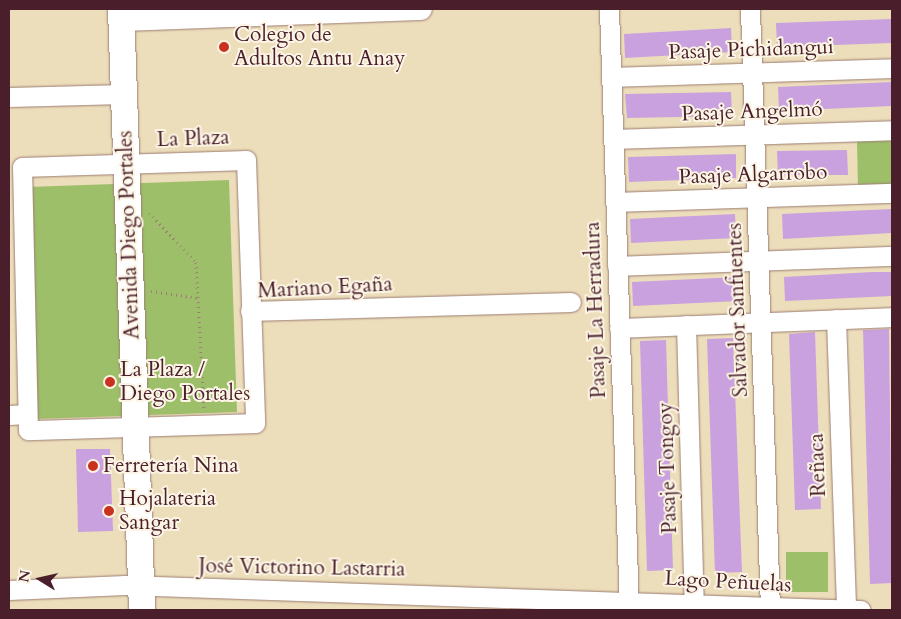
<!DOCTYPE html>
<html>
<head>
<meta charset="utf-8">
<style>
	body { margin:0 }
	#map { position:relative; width:901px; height:619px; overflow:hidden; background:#eddebb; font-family:Cardo,serif }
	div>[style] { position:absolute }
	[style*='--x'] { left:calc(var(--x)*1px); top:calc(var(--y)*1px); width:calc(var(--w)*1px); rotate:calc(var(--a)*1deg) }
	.green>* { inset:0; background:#9dbf69 }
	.building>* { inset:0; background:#c9a1df }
	.path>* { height:3px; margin-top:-1.5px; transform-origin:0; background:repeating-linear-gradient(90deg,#9c7e73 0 1px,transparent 0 5px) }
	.roads { filter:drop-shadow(0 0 1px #9c7e73) drop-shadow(0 0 1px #9c7e73) }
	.minor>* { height:19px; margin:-9.5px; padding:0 9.5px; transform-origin:9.5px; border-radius:9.5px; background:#fff }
	.tertiary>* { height:22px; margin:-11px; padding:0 11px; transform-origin:11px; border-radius:11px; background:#fff }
	.secondary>* { height:26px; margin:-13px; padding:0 13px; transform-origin:13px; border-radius:13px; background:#fff }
	.dots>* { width:14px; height:14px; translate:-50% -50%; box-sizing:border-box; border:2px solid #fcf5e5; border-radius:50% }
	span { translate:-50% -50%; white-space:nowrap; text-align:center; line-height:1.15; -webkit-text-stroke:4px #fcf5e5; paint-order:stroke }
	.poi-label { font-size:21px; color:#4a1f2b }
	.left { translate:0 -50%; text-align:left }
	.street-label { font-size:21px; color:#4a1f2b }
	.frame { position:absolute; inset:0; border:10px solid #4a1f2b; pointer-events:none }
	.north { position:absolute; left:15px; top:554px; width:50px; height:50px; -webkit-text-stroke:4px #fcf5e5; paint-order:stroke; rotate:280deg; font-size:14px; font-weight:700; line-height:20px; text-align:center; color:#4a1f2b }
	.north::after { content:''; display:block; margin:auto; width:18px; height:22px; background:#4a1f2b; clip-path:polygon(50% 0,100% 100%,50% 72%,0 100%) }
</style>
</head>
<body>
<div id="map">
	<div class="green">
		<i style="clip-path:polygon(892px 139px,892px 189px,858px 189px,857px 140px)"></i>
		<i style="clip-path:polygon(229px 180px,237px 412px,35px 419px,27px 187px)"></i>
		<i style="clip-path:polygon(786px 552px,828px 552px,828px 592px,786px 592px)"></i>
	</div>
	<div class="building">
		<i style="clip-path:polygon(892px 19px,892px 43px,777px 47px,776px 23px)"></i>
		<i style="clip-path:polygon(731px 28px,732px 52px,625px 58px,624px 34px)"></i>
		<i style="clip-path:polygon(892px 82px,892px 106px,779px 111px,778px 87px)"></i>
		<i style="clip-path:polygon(731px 92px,732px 116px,627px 118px,625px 94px)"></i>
		<i style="clip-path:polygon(847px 150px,848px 175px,778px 175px,777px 151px)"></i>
		<i style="clip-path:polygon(736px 154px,736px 178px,629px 182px,628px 157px)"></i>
		<i style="clip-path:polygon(892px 209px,892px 233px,783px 239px,782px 214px)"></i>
		<i style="clip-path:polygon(735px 214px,736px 238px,631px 243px,630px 219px)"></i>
		<i style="clip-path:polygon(872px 272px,892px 272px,892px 296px,785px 301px,784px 277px)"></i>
		<i style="clip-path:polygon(738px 277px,739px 301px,633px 306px,632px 282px)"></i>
		<i style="clip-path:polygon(889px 329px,892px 583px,870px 584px,863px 330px)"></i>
		<i style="clip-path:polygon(815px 332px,821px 509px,795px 510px,789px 334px)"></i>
		<i style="clip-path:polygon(733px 338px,742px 572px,715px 573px,707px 339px)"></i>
		<i style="clip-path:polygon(666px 340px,673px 570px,647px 571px,640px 341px)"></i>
		<i style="clip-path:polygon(76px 449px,110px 449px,113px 531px,78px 532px)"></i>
	</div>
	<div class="path">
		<i style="--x:149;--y:213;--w:68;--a:46.2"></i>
		<i style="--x:196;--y:262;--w:146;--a:86.9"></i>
		<i style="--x:151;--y:291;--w:48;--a:8.5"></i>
	</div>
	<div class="roads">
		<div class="minor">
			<i style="--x:609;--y:9;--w:601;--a:88.09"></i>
			<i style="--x:750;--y:9;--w:601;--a:88.09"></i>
			<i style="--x:611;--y:77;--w:281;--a:-1.8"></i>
			<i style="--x:9;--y:97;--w:115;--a:-1.5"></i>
			<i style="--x:613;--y:139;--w:279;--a:-1.8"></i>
			<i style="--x:246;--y:160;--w:263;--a:88"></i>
			<i style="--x:255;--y:423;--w:227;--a:178.2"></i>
			<i style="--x:28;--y:430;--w:263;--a:-91.3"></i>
			<i style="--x:22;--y:167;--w:224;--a:-1.8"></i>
			<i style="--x:615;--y:202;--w:277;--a:-1.9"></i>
			<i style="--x:617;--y:266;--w:275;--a:-2.1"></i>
			<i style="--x:250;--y:311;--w:321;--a:-1.6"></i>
			<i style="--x:836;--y:319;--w:291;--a:88"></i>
			<i style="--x:686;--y:325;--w:285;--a:88.4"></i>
			<i style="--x:619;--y:328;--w:273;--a:-2.3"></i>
			<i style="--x:9;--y:415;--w:18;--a:-3"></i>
			<i style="--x:9;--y:590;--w:116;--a:-2.5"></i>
			<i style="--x:125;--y:585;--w:736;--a:1.95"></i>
		</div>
		<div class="tertiary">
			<i style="--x:121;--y:20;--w:300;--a:-2.1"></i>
		</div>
		<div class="secondary">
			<i style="--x:121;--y:9;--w:601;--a:88"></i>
		</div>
	</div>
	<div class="dots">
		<i style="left:224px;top:47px;background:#c8321e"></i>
		<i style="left:110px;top:382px;background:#c8321e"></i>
		<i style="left:93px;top:466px;background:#c8321e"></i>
		<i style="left:109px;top:511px;background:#c8321e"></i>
	</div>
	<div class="poi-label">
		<span class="left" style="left:234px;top:47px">Colegio de<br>Adultos Antu Anay</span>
		<span class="left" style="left:120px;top:382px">La Plaza /<br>Diego Portales</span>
		<span class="left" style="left:103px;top:466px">Ferretería Nina</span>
		<span class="left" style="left:119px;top:511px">Hojalateria<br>Sangar</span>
	</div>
	<div class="street-label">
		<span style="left:751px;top:50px;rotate:-2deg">Pasaje Pichidangui</span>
		<span style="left:752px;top:112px;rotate:-2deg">Pasaje Angelmó</span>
		<span style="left:193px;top:139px;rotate:-2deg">La Plaza</span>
		<span style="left:753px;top:175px;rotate:-2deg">Pasaje Algarrobo</span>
		<span style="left:129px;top:235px;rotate:-92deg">Avenida Diego Portales</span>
		<span style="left:325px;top:288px;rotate:-3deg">Mariano Egaña</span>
		<span style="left:596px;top:310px;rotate:-92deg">Pasaje La Herradura</span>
		<span style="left:738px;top:310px;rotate:-92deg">Salvador Sanfuentes</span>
		<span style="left:818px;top:465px;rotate:-92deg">Reñaca</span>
		<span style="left:668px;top:468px;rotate:-92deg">Pasaje Tongoy</span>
		<span style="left:302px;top:568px;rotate:1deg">José Victorino Lastarria</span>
		<span style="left:728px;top:582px;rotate:3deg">Lago Peñuelas</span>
	</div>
	<div class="frame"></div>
	<div class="north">N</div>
</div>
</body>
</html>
